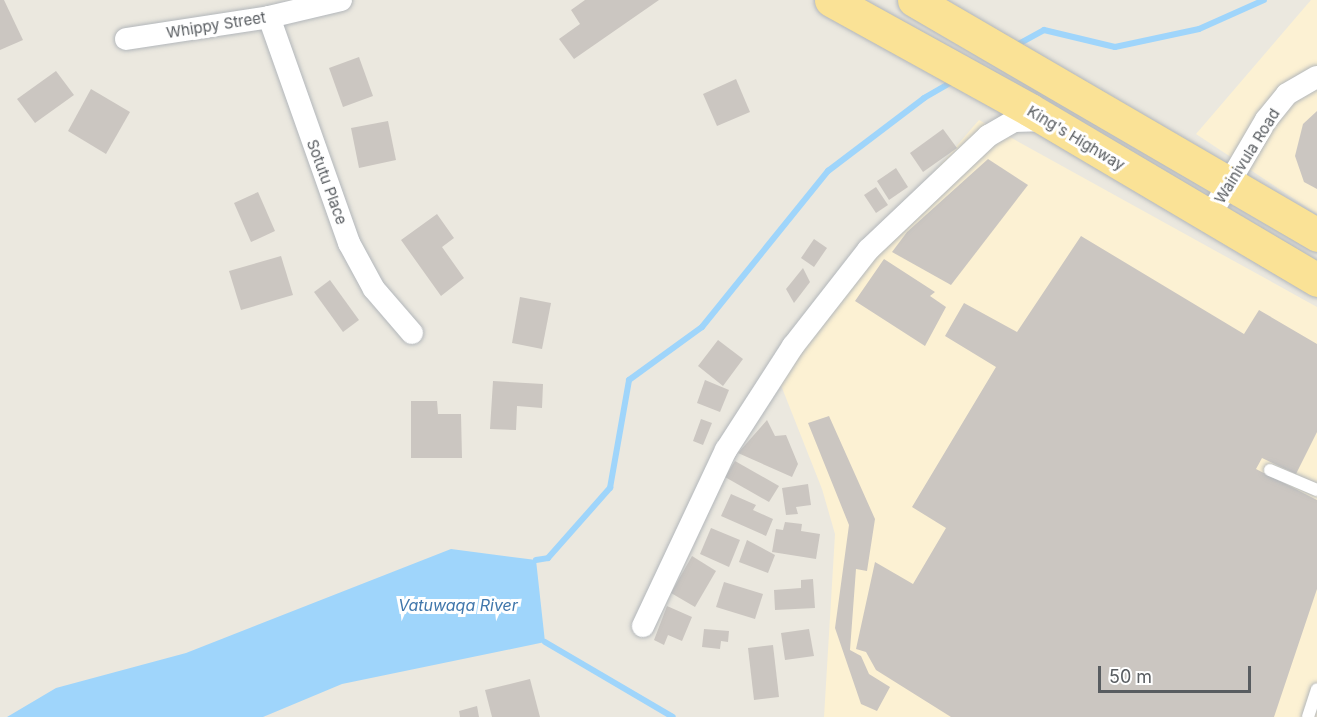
<!DOCTYPE html>
<html>
<head>
<meta charset="utf-8">
<style>
	body { margin:0 }
	#map { position:relative; width:1317px; height:717px; overflow:hidden; background:#ebe8df; font-family:Inter,sans-serif }
	div>[style] { position:absolute }
	[style*='--x'] { left:calc(var(--x)*1px); top:calc(var(--y)*1px); width:calc(var(--w)*1px); rotate:calc(var(--a)*1deg) }
	.commercial>* { inset:0; background:#fcf1d3 }
	.water>* { inset:0; background:#9fd5fb }
	.stream>* { height:6px; margin:-3px; padding:0 3px; transform-origin:3px; border-radius:3px; background:#9fd5fb }
	.building>* { inset:0; background:#cbc6c1 }
	.roads { filter:drop-shadow(0 0 2px #b2b6ba) drop-shadow(0 0 2px #b2b6ba) }
	.service>* { height:12px; margin:-6px; padding:0 6px; transform-origin:6px; border-radius:6px; background:#fff }
	.minor>* { height:22px; margin:-11px; padding:0 11px; transform-origin:11px; border-radius:11px; background:#fff }
	.trunk>* { height:33px; margin:-16.5px; padding:0 16.5px; transform-origin:16.5px; border-radius:16.5px; background:#fae296 }
	span { translate:-50% -50%; white-space:nowrap; text-align:center; line-height:1.15; -webkit-text-stroke:6px #fff; paint-order:stroke }
	.street-label { font-size:15px; color:#585c60 }
	.water-label { font-size:16px; color:#3f76ab; font-style:italic }
	.scale { position:absolute; left:1098px; top:666px; width:153px; height:27px; box-sizing:border-box; border:3px solid #585c60; border-top:0; padding-left:8px; font-size:18px; line-height:21px; white-space:nowrap; color:#585c60; -webkit-text-stroke:4px #fff; paint-order:stroke }
</style>
</head>
<body>
<div id="map">
	<div class="commercial">
		<i style="clip-path:polygon(1311px 0,1317px 0,1317px 214px,1196px 134px)"></i>
		<i style="clip-path:polygon(979px 120px,1317px 307px,1317px 717px,824px 717px,835px 534px,822px 489px,771px 360px)"></i>
	</div>
	<div class="water">
		<i style="clip-path:polygon(451px 549px,536px 560px,545px 642px,342px 684px,263px 717px,7px 717px,56px 688px,186px 653px)"></i>
	</div>
	<div class="stream">
		<i style="--x:1015;--y:46;--w:33;--a:-29"></i>
		<i style="--x:1044;--y:30;--w:73;--a:13.5"></i>
		<i style="--x:1115;--y:47;--w:86;--a:-12.1"></i>
		<i style="--x:1199;--y:29;--w:71;--a:-24"></i>
		<i style="--x:536;--y:560;--w:12;--a:-9"></i>
		<i style="--x:548;--y:558;--w:94;--a:-48.5"></i>
		<i style="--x:610;--y:488;--w:110;--a:-80"></i>
		<i style="--x:629;--y:380;--w:90;--a:-36"></i>
		<i style="--x:702;--y:327;--w:201;--a:-51.1"></i>
		<i style="--x:828;--y:171;--w:121;--a:-37.2"></i>
		<i style="--x:924;--y:98;--w:34;--a:-30"></i>
		<i style="--x:545;--y:642;--w:148;--a:30.4"></i>
	</div>
	<div class="building">
		<i style="clip-path:polygon(0 0,4px 0,23px 40px,0 50px)"></i>
		<i style="clip-path:polygon(585px 0,659px 0,574px 59px,559px 39px,580px 24px,571px 10px)"></i>
		<i style="clip-path:polygon(359px 57px,373px 96px,343px 107px,329px 68px)"></i>
		<i style="clip-path:polygon(56px 71px,74px 95px,35px 123px,17px 99px)"></i>
		<i style="clip-path:polygon(736px 79px,750px 112px,717px 126px,703px 94px)"></i>
		<i style="clip-path:polygon(91px 89px,130px 112px,106px 154px,68px 131px)"></i>
		<i style="clip-path:polygon(1317px 111px,1317px 189px,1304px 182px,1295px 156px,1303px 124px)"></i>
		<i style="clip-path:polygon(388px 121px,396px 160px,359px 168px,351px 128px)"></i>
		<i style="clip-path:polygon(943px 129px,957px 148px,923px 172px,910px 153px)"></i>
		<i style="clip-path:polygon(988px 159px,1028px 185px,951px 285px,892px 252px,907px 232px)"></i>
		<i style="clip-path:polygon(896px 168px,908px 187px,889px 200px,877px 181px)"></i>
		<i style="clip-path:polygon(876px 187px,888px 205px,876px 213px,864px 195px)"></i>
		<i style="clip-path:polygon(258px 192px,275px 231px,251px 242px,234px 203px)"></i>
		<i style="clip-path:polygon(437px 214px,454px 238px,442px 247px,464px 278px,441px 296px,401px 240px)"></i>
		<i style="clip-path:polygon(1081px 236px,1244px 334px,1259px 310px,1317px 344px,1317px 432px,1296px 474px,1262px 458px,1256px 469px,1317px 500px,1317px 589px,1274px 717px,951px 717px,876px 670px,866px 652px,856px 649px,875px 562px,913px 584px,946px 528px,912px 507px,996px 367px,945px 336px,964px 303px,1017px 332px)"></i>
		<i style="clip-path:polygon(814px 239px,827px 248px,814px 267px,801px 258px)"></i>
		<i style="clip-path:polygon(281px 256px,293px 295px,241px 310px,229px 271px)"></i>
		<i style="clip-path:polygon(884px 259px,935px 292px,930px 296px,946px 307px,925px 346px,855px 301px)"></i>
		<i style="clip-path:polygon(803px 268px,810px 282px,794px 303px,786px 289px)"></i>
		<i style="clip-path:polygon(330px 280px,359px 320px,343px 332px,314px 292px)"></i>
		<i style="clip-path:polygon(520px 297px,551px 303px,542px 349px,512px 343px)"></i>
		<i style="clip-path:polygon(718px 340px,743px 359px,723px 386px,698px 366px)"></i>
		<i style="clip-path:polygon(705px 380px,729px 390px,720px 412px,697px 403px)"></i>
		<i style="clip-path:polygon(493px 381px,543px 384px,542px 408px,517px 406px,516px 430px,490px 429px)"></i>
		<i style="clip-path:polygon(411px 401px,437px 401px,438px 414px,461px 414px,462px 458px,411px 458px)"></i>
		<i style="clip-path:polygon(829px 416px,875px 519px,867px 571px,856px 569px,850px 650px,861px 656px,869px 674px,890px 687px,877px 711px,861px 704px,835px 628px,849px 525px,808px 423px)"></i>
		<i style="clip-path:polygon(701px 419px,712px 423px,703px 445px,693px 441px)"></i>
		<i style="clip-path:polygon(767px 420px,775px 436px,786px 435px,798px 464px,792px 477px,738px 453px)"></i>
		<i style="clip-path:polygon(735px 461px,779px 486px,769px 502px,725px 477px)"></i>
		<i style="clip-path:polygon(808px 484px,811px 505px,796px 507px,798px 514px,786px 515px,782px 488px)"></i>
		<i style="clip-path:polygon(731px 494px,756px 505px,753px 510px,773px 519px,766px 536px,721px 516px)"></i>
		<i style="clip-path:polygon(785px 522px,802px 524px,801px 531px,820px 534px,816px 559px,772px 552px,776px 529px,783px 530px)"></i>
		<i style="clip-path:polygon(711px 528px,740px 540px,729px 567px,700px 554px)"></i>
		<i style="clip-path:polygon(747px 540px,775px 555px,768px 573px,739px 562px)"></i>
		<i style="clip-path:polygon(692px 556px,716px 571px,695px 607px,671px 593px)"></i>
		<i style="clip-path:polygon(813px 579px,815px 608px,775px 610px,774px 590px,801px 588px,801px 580px)"></i>
		<i style="clip-path:polygon(724px 582px,763px 594px,755px 619px,716px 607px)"></i>
		<i style="clip-path:polygon(667px 606px,692px 617px,682px 641px,668px 635px,664px 645px,654px 640px)"></i>
		<i style="clip-path:polygon(704px 629px,729px 631px,728px 642px,721px 641px,720px 649px,702px 647px)"></i>
		<i style="clip-path:polygon(809px 629px,814px 656px,785px 660px,781px 633px)"></i>
		<i style="clip-path:polygon(773px 645px,779px 697px,754px 700px,748px 648px)"></i>
		<i style="clip-path:polygon(530px 679px,540px 717px,492px 717px,485px 690px)"></i>
		<i style="clip-path:polygon(477px 706px,479px 717px,460px 717px,459px 711px)"></i>
	</div>
	<div class="roads">
		<div class="service">
			<i style="--x:1270;--y:470;--w:51;--a:23.1"></i>
			<i style="--x:1308;--y:717;--w:29;--a:-72"></i>
		</div>
		<div class="minor">
			<i style="--x:269;--y:17;--w:240;--a:70.5"></i>
			<i style="--x:349;--y:243;--w:52;--a:61.5"></i>
			<i style="--x:374;--y:289;--w:58;--a:49.2"></i>
			<i style="--x:126;--y:39;--w:145;--a:-8.7"></i>
			<i style="--x:269;--y:17;--w:74;--a:-13.3"></i>
			<i style="--x:1209;--y:217;--w:113;--a:-59.6"></i>
			<i style="--x:1266;--y:120;--w:33;--a:-51"></i>
			<i style="--x:1287;--y:94;--w:34;--a:-30"></i>
			<i style="--x:643;--y:626;--w:195;--a:-64.8"></i>
			<i style="--x:726;--y:450;--w:124;--a:-57.2"></i>
			<i style="--x:793;--y:346;--w:122;--a:-52"></i>
			<i style="--x:868;--y:250;--w:166;--a:-43.5"></i>
			<i style="--x:988;--y:136;--w:30;--a:-30"></i>
			<i style="--x:1014;--y:121;--w:32;--a:-2"></i>
		</div>
		<div class="trunk">
			<i style="--x:831;--y:0;--w:227;--a:28.9"></i>
			<i style="--x:1030;--y:110;--w:334;--a:30.6"></i>
			<i style="--x:914;--y:0;--w:467;--a:30.2"></i>
		</div>
	</div>
	<div class="street-label">
		<span style="left:216px;top:25px;rotate:-9deg">Whippy Street</span>
		<span style="left:1076px;top:138px;rotate:31deg">King's Highway</span>
		<span style="left:1247px;top:156px;rotate:-58deg">Wainivula Road</span>
		<span style="left:327px;top:182px;rotate:70deg">Sotutu Place</span>
	</div>
	<div class="water-label">
		<span style="left:458px;top:605px">Vatuwaqa River</span>
	</div>
	<div class="scale">50 m</div>
</div>
</body>
</html>
